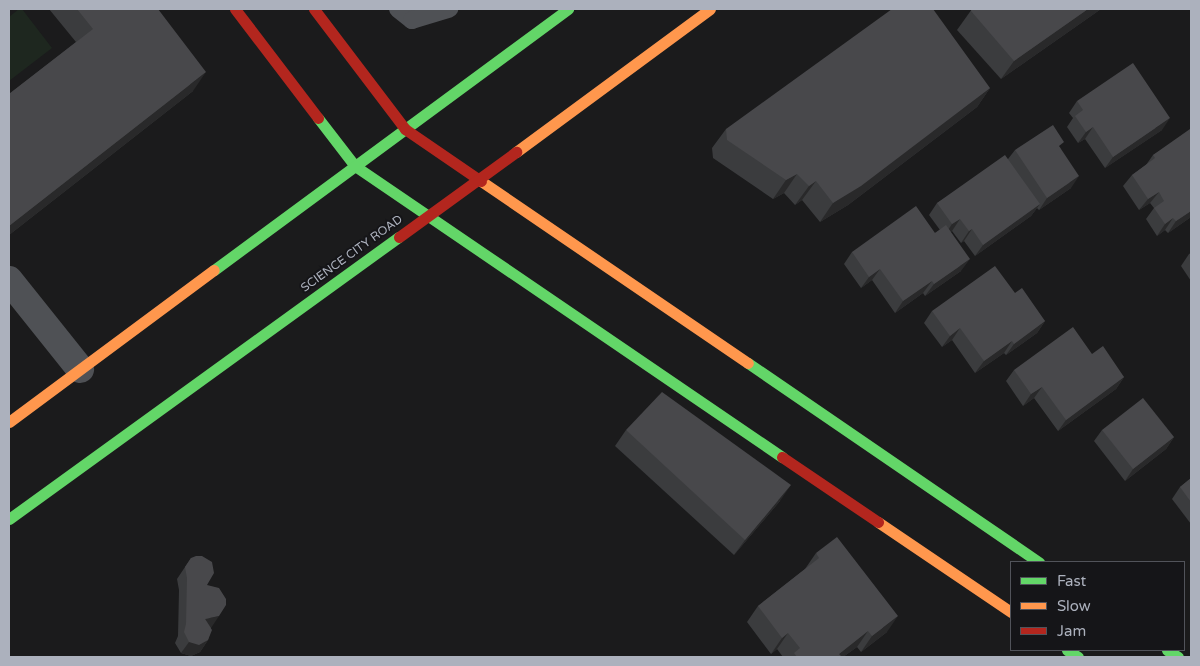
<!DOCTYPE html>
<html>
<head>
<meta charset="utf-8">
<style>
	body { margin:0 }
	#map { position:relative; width:1200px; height:666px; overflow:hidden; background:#1b1b1c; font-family:"Varela Round",sans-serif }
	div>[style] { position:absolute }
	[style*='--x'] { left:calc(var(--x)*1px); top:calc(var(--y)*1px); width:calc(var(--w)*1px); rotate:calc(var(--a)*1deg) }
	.green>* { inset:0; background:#1e271f }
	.lane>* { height:18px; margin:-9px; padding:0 9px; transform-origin:9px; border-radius:9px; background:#4f5155 }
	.street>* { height:28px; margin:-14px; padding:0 14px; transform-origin:14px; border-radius:14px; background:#4f5155 }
	.fast>* { height:11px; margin:-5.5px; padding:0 5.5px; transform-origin:5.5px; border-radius:5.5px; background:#63d668 }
	.slow>* { height:11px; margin:-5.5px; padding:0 5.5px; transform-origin:5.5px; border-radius:5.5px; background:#ff974d }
	.jam>* { height:11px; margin:-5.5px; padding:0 5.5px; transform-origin:5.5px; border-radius:5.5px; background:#b3261e }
	.wall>* { inset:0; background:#3b3c3e }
	.shaded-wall>* { inset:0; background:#29292a }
	.building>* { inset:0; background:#48484b }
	span { translate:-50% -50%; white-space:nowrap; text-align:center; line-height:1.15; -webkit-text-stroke:4px #151518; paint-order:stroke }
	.street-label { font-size:12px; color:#acb1bd }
	.frame { position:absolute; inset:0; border:10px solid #acb1bd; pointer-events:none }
	.legend { position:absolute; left:1010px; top:561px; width:175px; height:90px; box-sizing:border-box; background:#151518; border:1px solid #51535a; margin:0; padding:6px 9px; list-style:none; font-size:15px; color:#acb1bd }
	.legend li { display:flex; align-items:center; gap:10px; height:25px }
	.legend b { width:25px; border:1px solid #51535a }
</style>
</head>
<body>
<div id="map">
	<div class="green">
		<i style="clip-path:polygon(19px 9px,22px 9px,52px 48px,9px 81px,9px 17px)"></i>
	</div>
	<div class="lane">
		<i style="--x:398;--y:9;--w:18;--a:38"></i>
		<i style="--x:412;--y:20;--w:39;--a:-17"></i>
	</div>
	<div class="street">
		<i style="--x:9;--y:280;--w:114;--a:51.4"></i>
	</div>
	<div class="fast">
		<i style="--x:318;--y:118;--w:61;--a:52.4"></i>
		<i style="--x:355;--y:166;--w:517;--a:34.27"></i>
		<i style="--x:214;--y:270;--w:440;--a:-36.4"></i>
		<i style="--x:748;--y:363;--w:353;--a:34.4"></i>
		<i style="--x:9;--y:519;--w:481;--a:-35.9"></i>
		<i style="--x:1067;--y:650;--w:13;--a:32"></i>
		<i style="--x:1167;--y:650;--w:13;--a:32"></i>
	</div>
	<div class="slow">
		<i style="--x:516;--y:152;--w:241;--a:-36.4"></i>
		<i style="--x:481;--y:181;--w:323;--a:34.3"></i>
		<i style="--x:9;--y:422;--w:255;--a:-36.6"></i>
		<i style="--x:878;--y:522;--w:161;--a:34.1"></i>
	</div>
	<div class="jam">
		<i style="--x:235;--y:9;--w:137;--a:52.7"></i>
		<i style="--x:314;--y:9;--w:151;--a:52.8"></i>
		<i style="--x:405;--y:129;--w:92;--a:34.4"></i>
		<i style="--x:399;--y:237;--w:145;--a:-36"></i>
		<i style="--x:782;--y:457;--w:116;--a:34.1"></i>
	</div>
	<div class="wall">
		<i style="clip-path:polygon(49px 9px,158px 9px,193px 91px,9px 235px,9px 94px,76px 42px)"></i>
		<i style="clip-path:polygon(972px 9px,1101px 9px,1001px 79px,957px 30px)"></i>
		<i style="clip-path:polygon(990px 88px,977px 107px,848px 205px,820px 222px,802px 200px,795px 205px,784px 193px,773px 199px,713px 158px,712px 148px,726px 129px)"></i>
		<i style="clip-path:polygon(1077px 101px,1162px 130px,1105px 168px,1085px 139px,1078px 143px,1067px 127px,1073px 118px,1069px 113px)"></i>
		<i style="clip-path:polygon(1191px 132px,1191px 217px,1168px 233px,1165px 230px,1157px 236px,1146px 219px,1154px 208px,1150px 203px,1139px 210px,1123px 186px,1132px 175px,1146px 165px,1153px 155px)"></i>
		<i style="clip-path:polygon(1060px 147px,1071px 188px,1039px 210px,1037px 208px,1031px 216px,975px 256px,964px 241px,961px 243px,952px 231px,950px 232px,961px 271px,925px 296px,923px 293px,895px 313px,872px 280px,861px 288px,844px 264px,852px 252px,935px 233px,940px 230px,929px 215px,937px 203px,1008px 159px,1015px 150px)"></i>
		<i style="clip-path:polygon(1191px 253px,1191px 281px,1181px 266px,1189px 254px)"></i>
		<i style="clip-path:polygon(1015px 293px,1045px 321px,1037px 333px,1006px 355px,1004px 353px,975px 373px,952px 340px,942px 347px,924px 323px,932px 311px)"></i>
		<i style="clip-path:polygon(1092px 354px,1124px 377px,1116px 389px,1058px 431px,1034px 398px,1023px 406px,1006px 381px,1014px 370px)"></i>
		<i style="clip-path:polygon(626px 430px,780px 501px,734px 555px,615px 446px)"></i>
		<i style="clip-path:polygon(1102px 430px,1174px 437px,1166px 449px,1125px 481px,1094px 441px)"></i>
		<i style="clip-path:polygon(1191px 478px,1191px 524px,1172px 499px,1180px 487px)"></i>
		<i style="clip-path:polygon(816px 553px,887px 632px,861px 652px,857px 647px,843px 657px,783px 657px,777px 649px,771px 654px,747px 622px,758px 606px,805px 569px)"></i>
		<i style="clip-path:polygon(191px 558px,207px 585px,211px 628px,208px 640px,200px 652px,191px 656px,181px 653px,175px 643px,178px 636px,179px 590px,177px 579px)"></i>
	</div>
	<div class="shaded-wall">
		<i style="clip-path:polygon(1088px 9px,1101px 9px,1001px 79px,1014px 61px)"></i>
		<i style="clip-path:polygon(206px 72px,193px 91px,9px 235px,9px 226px)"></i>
		<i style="clip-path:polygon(990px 88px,977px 107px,848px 205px,820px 222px,833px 203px)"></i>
		<i style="clip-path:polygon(1170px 118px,1162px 130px,1105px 168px,1113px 157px)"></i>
		<i style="clip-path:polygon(1093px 127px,1085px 139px,1078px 143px,1086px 132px)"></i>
		<i style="clip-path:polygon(797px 174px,784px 193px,773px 199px,786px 180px)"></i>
		<i style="clip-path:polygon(1079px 176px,1071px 188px,1039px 210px,1047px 198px)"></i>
		<i style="clip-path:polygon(816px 181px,802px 200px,795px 205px,809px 186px)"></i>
		<i style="clip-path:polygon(1159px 192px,1150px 203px,1139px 210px,1148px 199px)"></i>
		<i style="clip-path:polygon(1040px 204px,1031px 216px,975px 256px,983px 245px)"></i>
		<i style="clip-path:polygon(1191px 211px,1191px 217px,1168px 233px,1176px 221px)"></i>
		<i style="clip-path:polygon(1173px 218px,1165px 230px,1157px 236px,1165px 224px)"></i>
		<i style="clip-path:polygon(960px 219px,952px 231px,944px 236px,952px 224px)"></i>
		<i style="clip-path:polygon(972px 229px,964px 241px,961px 243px,969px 231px)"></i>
		<i style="clip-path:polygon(970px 259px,961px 271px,925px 296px,934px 284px)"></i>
		<i style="clip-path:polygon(880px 269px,872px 280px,861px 288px,869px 277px)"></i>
		<i style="clip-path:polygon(932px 281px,923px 293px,895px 313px,903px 301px)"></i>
		<i style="clip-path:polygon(1045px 321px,1037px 333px,1006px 355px,1014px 344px)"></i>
		<i style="clip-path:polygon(960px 328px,952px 340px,942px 347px,950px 336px)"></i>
		<i style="clip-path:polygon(1012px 341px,1004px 353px,975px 373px,984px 361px)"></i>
		<i style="clip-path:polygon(1124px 377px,1116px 389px,1058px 431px,1066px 420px)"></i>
		<i style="clip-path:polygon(1042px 387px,1034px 398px,1023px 406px,1031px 394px)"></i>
		<i style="clip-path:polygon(1174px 437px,1166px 449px,1125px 481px,1133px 469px)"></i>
		<i style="clip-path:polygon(791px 485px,780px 501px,734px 555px,745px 540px)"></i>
		<i style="clip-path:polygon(219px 616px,211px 628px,205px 619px)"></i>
		<i style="clip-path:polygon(898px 616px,887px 632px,861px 652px,872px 636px)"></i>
		<i style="clip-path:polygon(868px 631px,857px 647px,843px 657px,837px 657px,839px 654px)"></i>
		<i style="clip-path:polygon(788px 633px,777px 649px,771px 654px,782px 638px)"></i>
		<i style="clip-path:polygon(208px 640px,200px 652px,191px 656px,181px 653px,189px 642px)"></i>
	</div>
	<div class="building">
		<i style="clip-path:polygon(77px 9px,158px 9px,206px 72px,9px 226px,9px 94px,93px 29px)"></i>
		<i style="clip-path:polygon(892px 9px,933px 9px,990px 88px,861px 186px,833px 203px,816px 181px,809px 186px,797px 174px,786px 180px,727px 140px,726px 129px)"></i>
		<i style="clip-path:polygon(972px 9px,1088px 9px,1014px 61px,971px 11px)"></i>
		<i style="clip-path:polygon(1133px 63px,1170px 118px,1113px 157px,1093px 127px,1086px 132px,1075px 116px,1083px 110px,1077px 101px)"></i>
		<i style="clip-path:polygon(1053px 125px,1064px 142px,1059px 146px,1079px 176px,1047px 198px,1015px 150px)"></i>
		<i style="clip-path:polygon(1190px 129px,1191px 132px,1191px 211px,1176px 221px,1173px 218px,1165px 224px,1154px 208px,1164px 201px,1159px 192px,1148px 199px,1132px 175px,1155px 158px,1153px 155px)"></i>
		<i style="clip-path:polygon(1005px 155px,1040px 204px,983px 245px,972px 229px,969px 231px,960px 219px,952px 224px,937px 203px)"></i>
		<i style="clip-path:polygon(916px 206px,935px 233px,946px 225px,970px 259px,934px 284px,932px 281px,903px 301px,880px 269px,869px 277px,852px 252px)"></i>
		<i style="clip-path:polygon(995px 266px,1015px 293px,1022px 288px,1045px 321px,1014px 344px,1012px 341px,984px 361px,960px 328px,950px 336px,932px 311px)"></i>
		<i style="clip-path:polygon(1073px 327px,1092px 354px,1103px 346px,1124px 377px,1066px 420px,1042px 387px,1031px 394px,1014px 370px)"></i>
		<i style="clip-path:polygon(662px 392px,791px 485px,745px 540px,626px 430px)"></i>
		<i style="clip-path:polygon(1143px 398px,1174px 437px,1133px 469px,1102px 430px)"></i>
		<i style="clip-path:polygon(1191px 478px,1191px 502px,1180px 487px)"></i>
		<i style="clip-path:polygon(837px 537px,898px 616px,872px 636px,868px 631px,839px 654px,842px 657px,797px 657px,794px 653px,800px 648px,788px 633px,782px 638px,758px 606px,819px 558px,816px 553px)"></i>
		<i style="clip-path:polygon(196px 556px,202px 556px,212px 562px,214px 573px,207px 585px,219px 588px,226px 599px,226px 605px,219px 616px,205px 619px,212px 630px,208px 640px,199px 645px,189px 642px,184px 632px,186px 624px,187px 578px,185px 567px,191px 558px)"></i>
	</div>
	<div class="street-label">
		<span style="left:352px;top:254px;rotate:-36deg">SCIENCE CITY ROAD</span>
	</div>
	<div class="frame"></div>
	<ul class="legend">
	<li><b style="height:6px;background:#63d668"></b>Fast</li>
	<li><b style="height:6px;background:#ff974d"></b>Slow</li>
	<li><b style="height:6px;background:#b3261e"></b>Jam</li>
	</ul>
</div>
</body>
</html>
